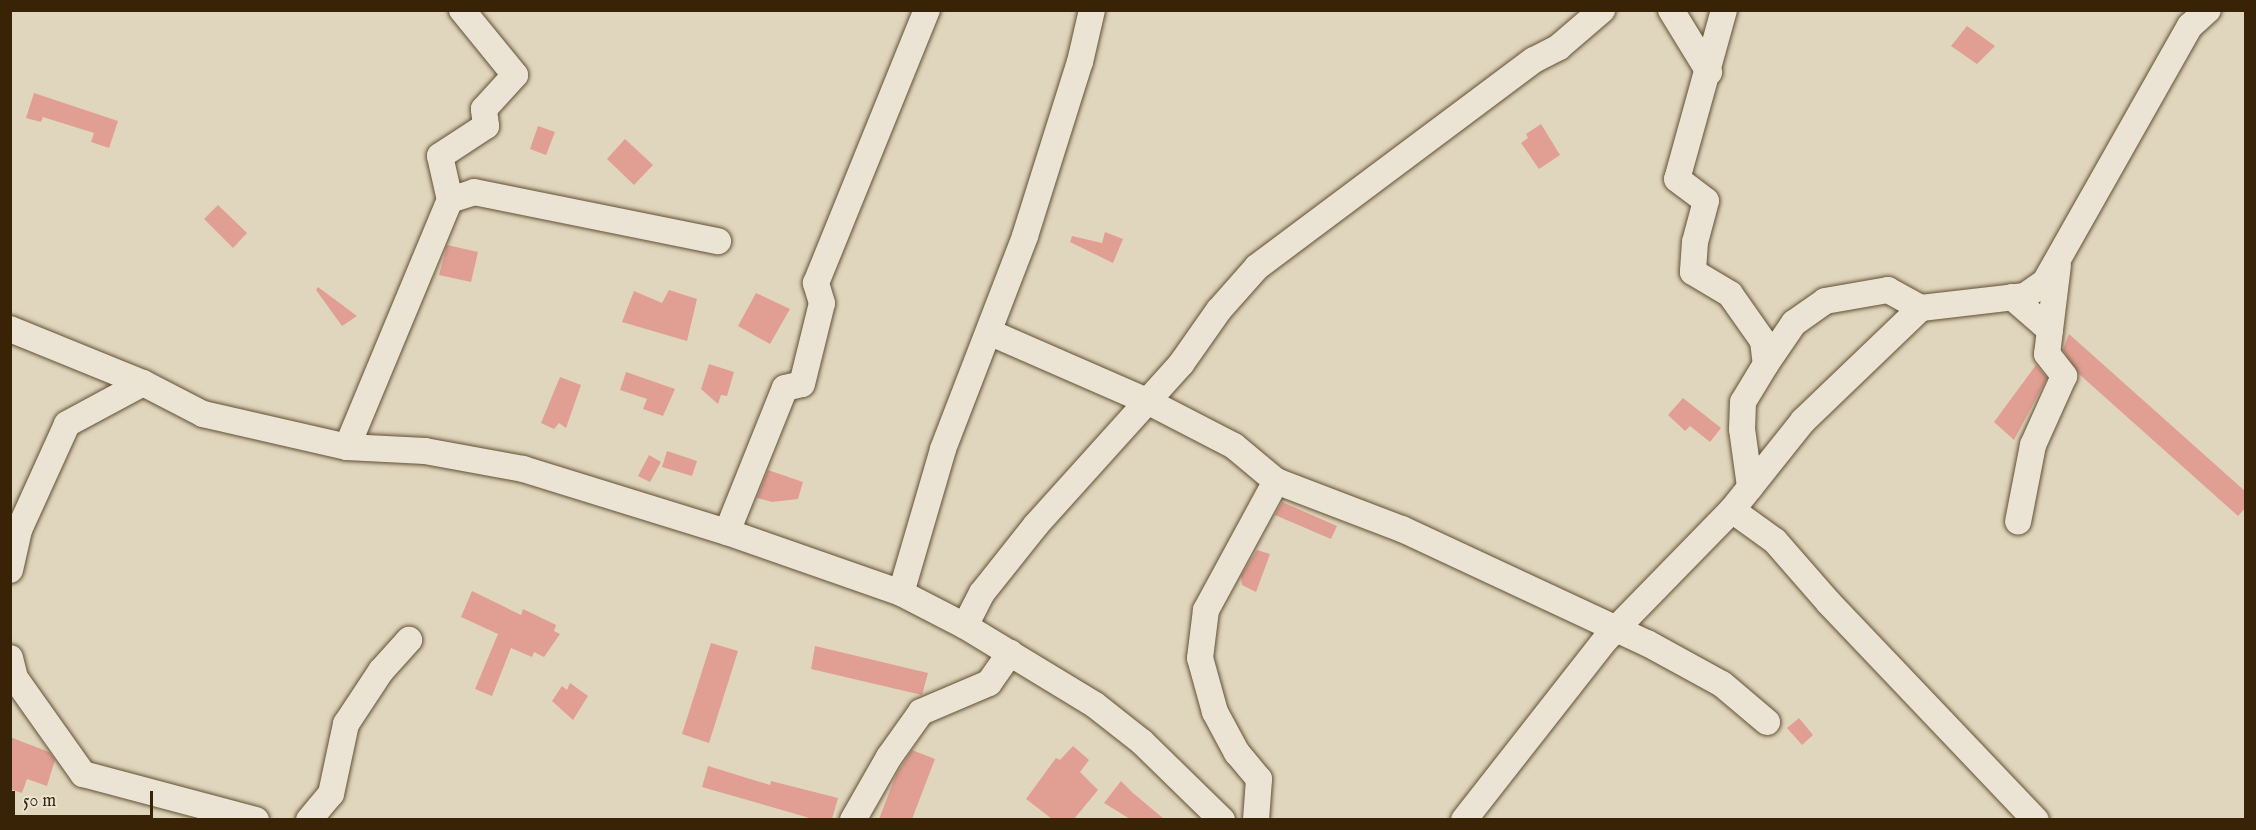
<!DOCTYPE html>
<html>
<head>
<meta charset="utf-8">
<style>
	body { margin:0 }
	#map { position:relative; width:2256px; height:830px; overflow:hidden; background:#e0d6bd; font-family:"IM FELL English",serif }
	div>[style] { position:absolute }
	[style*='--x'] { left:calc(var(--x)*1px); top:calc(var(--y)*1px); width:calc(var(--w)*1px); rotate:calc(var(--a)*1deg) }
	.building>* { inset:0; background:#e19e93 }
	.roads { filter:drop-shadow(0 0 2px #625034) drop-shadow(0 0 2px #625034) }
	.minor>* { height:26px; margin:-13px; padding:0 13px; transform-origin:13px; border-radius:13px; background:#ebe4d4 }
	span { translate:-50% -50%; white-space:nowrap; text-align:center; line-height:1.15; -webkit-text-stroke:4.5px #ebe4d4; paint-order:stroke }
	.frame { position:absolute; inset:0; border:12px solid #382307; pointer-events:none }
	.scale { position:absolute; left:12px; top:791px; width:141px; height:27px; box-sizing:border-box; border:3px solid #382307; border-top:0; padding-left:8px; font-size:18px; line-height:21px; white-space:nowrap; color:#382307; -webkit-text-stroke:4px #ebe4d4; paint-order:stroke }
</style>
</head>
<body>
<div id="map">
	<div class="building">
		<i style="clip-path:polygon(1967px 26px,1995px 46px,1977px 64px,1951px 46px)"></i>
		<i style="clip-path:polygon(34px 93px,118px 121px,109px 148px,91px 142px,94px 133px,43px 117px,41px 122px,26px 118px)"></i>
		<i style="clip-path:polygon(1541px 124px,1560px 155px,1539px 169px,1521px 143px,1528px 138px,1526px 134px)"></i>
		<i style="clip-path:polygon(538px 126px,555px 132px,546px 155px,530px 149px)"></i>
		<i style="clip-path:polygon(625px 139px,653px 165px,634px 185px,607px 159px)"></i>
		<i style="clip-path:polygon(218px 205px,247px 233px,233px 248px,204px 219px)"></i>
		<i style="clip-path:polygon(1105px 232px,1123px 239px,1113px 263px,1070px 242px,1072px 236px,1102px 243px)"></i>
		<i style="clip-path:polygon(447px 245px,478px 252px,471px 282px,439px 275px)"></i>
		<i style="clip-path:polygon(318px 287px,357px 316px,342px 326px,316px 290px)"></i>
		<i style="clip-path:polygon(669px 290px,697px 299px,687px 341px,622px 322px,634px 291px,662px 303px)"></i>
		<i style="clip-path:polygon(756px 293px,790px 309px,770px 344px,738px 326px)"></i>
		<i style="clip-path:polygon(2069px 334px,2246px 492px,2246px 507px,2238px 516px,2079px 374px,2063px 350px)"></i>
		<i style="clip-path:polygon(709px 364px,734px 372px,727px 396px,721px 395px,718px 404px,701px 389px)"></i>
		<i style="clip-path:polygon(2036px 365px,2047px 378px,2014px 440px,1994px 422px)"></i>
		<i style="clip-path:polygon(626px 372px,675px 389px,663px 416px,643px 409px,647px 399px,620px 390px)"></i>
		<i style="clip-path:polygon(560px 377px,581px 385px,566px 428px,559px 423px,554px 429px,541px 423px)"></i>
		<i style="clip-path:polygon(1683px 398px,1721px 428px,1710px 442px,1690px 426px,1685px 431px,1668px 415px)"></i>
		<i style="clip-path:polygon(667px 451px,697px 461px,692px 476px,662px 467px)"></i>
		<i style="clip-path:polygon(649px 455px,661px 462px,650px 482px,638px 476px)"></i>
		<i style="clip-path:polygon(768px 470px,803px 482px,798px 499px,772px 502px,757px 498px)"></i>
		<i style="clip-path:polygon(1282px 502px,1337px 526px,1331px 539px,1275px 515px)"></i>
		<i style="clip-path:polygon(1257px 550px,1270px 554px,1256px 592px,1242px 585px,1241px 576px)"></i>
		<i style="clip-path:polygon(472px 591px,521px 615px,523px 609px,556px 625px,554px 631px,560px 634px,544px 657px,534px 652px,532px 657px,511px 648px,492px 696px,475px 689px,498px 634px,461px 617px)"></i>
		<i style="clip-path:polygon(711px 643px,738px 651px,709px 743px,682px 734px)"></i>
		<i style="clip-path:polygon(815px 646px,928px 673px,922px 695px,811px 669px)"></i>
		<i style="clip-path:polygon(570px 683px,588px 696px,573px 720px,552px 701px,562px 686px,567px 690px)"></i>
		<i style="clip-path:polygon(1799px 718px,1813px 735px,1802px 745px,1787px 728px)"></i>
		<i style="clip-path:polygon(10px 737px,49px 752px,55px 760px,47px 786px,27px 779px,22px 793px,10px 789px)"></i>
		<i style="clip-path:polygon(1073px 746px,1089px 760px,1080px 772px,1098px 790px,1074px 819px,1052px 819px,1026px 799px,1056px 758px,1060px 760px)"></i>
		<i style="clip-path:polygon(912px 750px,935px 759px,912px 819px,879px 819px,896px 775px)"></i>
		<i style="clip-path:polygon(708px 766px,770px 785px,771px 781px,838px 798px,832px 819px,813px 819px,702px 787px)"></i>
		<i style="clip-path:polygon(1121px 781px,1133px 793px,1164px 819px,1130px 819px,1104px 803px)"></i>
	</div>
	<div class="roads">
		<div class="minor">
			<i style="--x:1671;--y:10;--w:73;--a:58.5"></i>
			<i style="--x:1724;--y:10;--w:175;--a:105.5"></i>
			<i style="--x:1677;--y:179;--w:36;--a:37"></i>
			<i style="--x:1706;--y:201;--w:42;--a:105"></i>
			<i style="--x:1695;--y:242;--w:30;--a:94"></i>
			<i style="--x:1693;--y:272;--w:43;--a:30.7"></i>
			<i style="--x:1730;--y:294;--w:57;--a:54.9"></i>
			<i style="--x:1763;--y:341;--w:23;--a:83"></i>
			<i style="--x:1766;--y:364;--w:44;--a:121.2"></i>
			<i style="--x:1743;--y:402;--w:27;--a:92"></i>
			<i style="--x:1742;--y:429;--w:59;--a:82.1"></i>
			<i style="--x:450;--y:200;--w:25;--a:-18"></i>
			<i style="--x:474;--y:192;--w:249;--a:11.4"></i>
			<i style="--x:2012;--y:297;--w:50;--a:41"></i>
			<i style="--x:2050;--y:330;--w:24;--a:97"></i>
			<i style="--x:2047;--y:354;--w:28;--a:52"></i>
			<i style="--x:2064;--y:376;--w:76;--a:114.2"></i>
			<i style="--x:2033;--y:445;--w:78;--a:101"></i>
			<i style="--x:10;--y:329;--w:144;--a:22.1"></i>
			<i style="--x:143;--y:383;--w:68;--a:27.3"></i>
			<i style="--x:203;--y:414;--w:148;--a:12.9"></i>
			<i style="--x:347;--y:447;--w:78;--a:2.9"></i>
			<i style="--x:425;--y:451;--w:100;--a:10.4"></i>
			<i style="--x:523;--y:469;--w:214;--a:17.2"></i>
			<i style="--x:727;--y:532;--w:184;--a:19.3"></i>
			<i style="--x:901;--y:593;--w:72;--a:27.3"></i>
			<i style="--x:965;--y:626;--w:152;--a:31.3"></i>
			<i style="--x:1095;--y:705;--w:60;--a:38.2"></i>
			<i style="--x:1142;--y:742;--w:112;--a:44.3"></i>
			<i style="--x:2050;--y:330;--w:65;--a:-83"></i>
			<i style="--x:989;--y:332;--w:172;--a:23.6"></i>
			<i style="--x:1147;--y:401;--w:98;--a:27.3"></i>
			<i style="--x:1234;--y:446;--w:55;--a:39.8"></i>
			<i style="--x:1276;--y:481;--w:135;--a:20.9"></i>
			<i style="--x:1402;--y:529;--w:270;--a:25"></i>
			<i style="--x:1647;--y:643;--w:85;--a:28.7"></i>
			<i style="--x:1722;--y:684;--w:59;--a:40.2"></i>
			<i style="--x:1766;--y:364;--w:50;--a:-55.7"></i>
			<i style="--x:1794;--y:323;--w:38;--a:-35"></i>
			<i style="--x:1825;--y:301;--w:64;--a:-9.9"></i>
			<i style="--x:1888;--y:290;--w:38;--a:29"></i>
			<i style="--x:347;--y:447;--w:268;--a:-67.4"></i>
			<i style="--x:450;--y:200;--w:45;--a:-102.8"></i>
			<i style="--x:440;--y:156;--w:55;--a:-33.1"></i>
			<i style="--x:486;--y:126;--w:17;--a:-97"></i>
			<i style="--x:484;--y:109;--w:46;--a:-47.6"></i>
			<i style="--x:515;--y:75;--w:84;--a:-129.2"></i>
			<i style="--x:1732;--y:510;--w:53;--a:35.8"></i>
			<i style="--x:1775;--y:541;--w:82;--a:48.9"></i>
			<i style="--x:1829;--y:603;--w:300;--a:46.4"></i>
			<i style="--x:727;--y:532;--w:155;--a:-68.1"></i>
			<i style="--x:785;--y:388;--w:17;--a:-13"></i>
			<i style="--x:802;--y:384;--w:83;--a:-76.1"></i>
			<i style="--x:822;--y:303;--w:21;--a:-107"></i>
			<i style="--x:816;--y:283;--w:295;--a:-67.9"></i>
			<i style="--x:10;--y:570;--w:41;--a:-77.3"></i>
			<i style="--x:19;--y:530;--w:116;--a:-65.6"></i>
			<i style="--x:67;--y:424;--w:86;--a:-28.3"></i>
			<i style="--x:901;--y:593;--w:150;--a:-73.7"></i>
			<i style="--x:943;--y:449;--w:228;--a:-68.9"></i>
			<i style="--x:1025;--y:236;--w:182;--a:-72.5"></i>
			<i style="--x:1080;--y:62;--w:53;--a:-77"></i>
			<i style="--x:965;--y:626;--w:37;--a:-63"></i>
			<i style="--x:982;--y:593;--w:87;--a:-51.5"></i>
			<i style="--x:1036;--y:525;--w:217;--a:-48"></i>
			<i style="--x:1181;--y:364;--w:66;--a:-54.9"></i>
			<i style="--x:1219;--y:310;--w:57;--a:-48.5"></i>
			<i style="--x:1257;--y:267;--w:346;--a:-36.8"></i>
			<i style="--x:1534;--y:60;--w:28;--a:-27"></i>
			<i style="--x:1559;--y:47;--w:57;--a:-40.7"></i>
			<i style="--x:10;--y:658;--w:21;--a:76"></i>
			<i style="--x:15;--y:678;--w:118;--a:54.7"></i>
			<i style="--x:83;--y:774;--w:179;--a:14.9"></i>
			<i style="--x:309;--y:820;--w:34;--a:-50"></i>
			<i style="--x:331;--y:794;--w:72;--a:-77.9"></i>
			<i style="--x:346;--y:724;--w:64;--a:-56.6"></i>
			<i style="--x:381;--y:671;--w:42;--a:-47.9"></i>
			<i style="--x:853;--y:820;--w:73;--a:-60.3"></i>
			<i style="--x:889;--y:757;--w:55;--a:-54.6"></i>
			<i style="--x:921;--y:712;--w:74;--a:-23.1"></i>
			<i style="--x:989;--y:683;--w:37;--a:-55"></i>
			<i style="--x:1256;--y:820;--w:41;--a:-85.8"></i>
			<i style="--x:1259;--y:779;--w:34;--a:-130"></i>
			<i style="--x:1237;--y:753;--w:47;--a:-118.2"></i>
			<i style="--x:1215;--y:712;--w:56;--a:-105.5"></i>
			<i style="--x:1200;--y:658;--w:48;--a:-82.9"></i>
			<i style="--x:1206;--y:610;--w:147;--a:-61.5"></i>
			<i style="--x:1464;--y:820;--w:230;--a:-51.9"></i>
			<i style="--x:1606;--y:639;--w:180;--a:-45.7"></i>
			<i style="--x:1732;--y:510;--w:114;--a:-51.4"></i>
			<i style="--x:1803;--y:421;--w:163;--a:-43.8"></i>
			<i style="--x:1921;--y:308;--w:105;--a:-6.6"></i>
			<i style="--x:2025;--y:296;--w:24;--a:-35"></i>
			<i style="--x:2045;--y:282;--w:294;--a:-60.5"></i>
			<i style="--x:2190;--y:26;--w:24;--a:-42"></i>
		</div>
	</div>
	<div class="frame"></div>
	<div class="scale">50 m</div>
</div>
</body>
</html>
